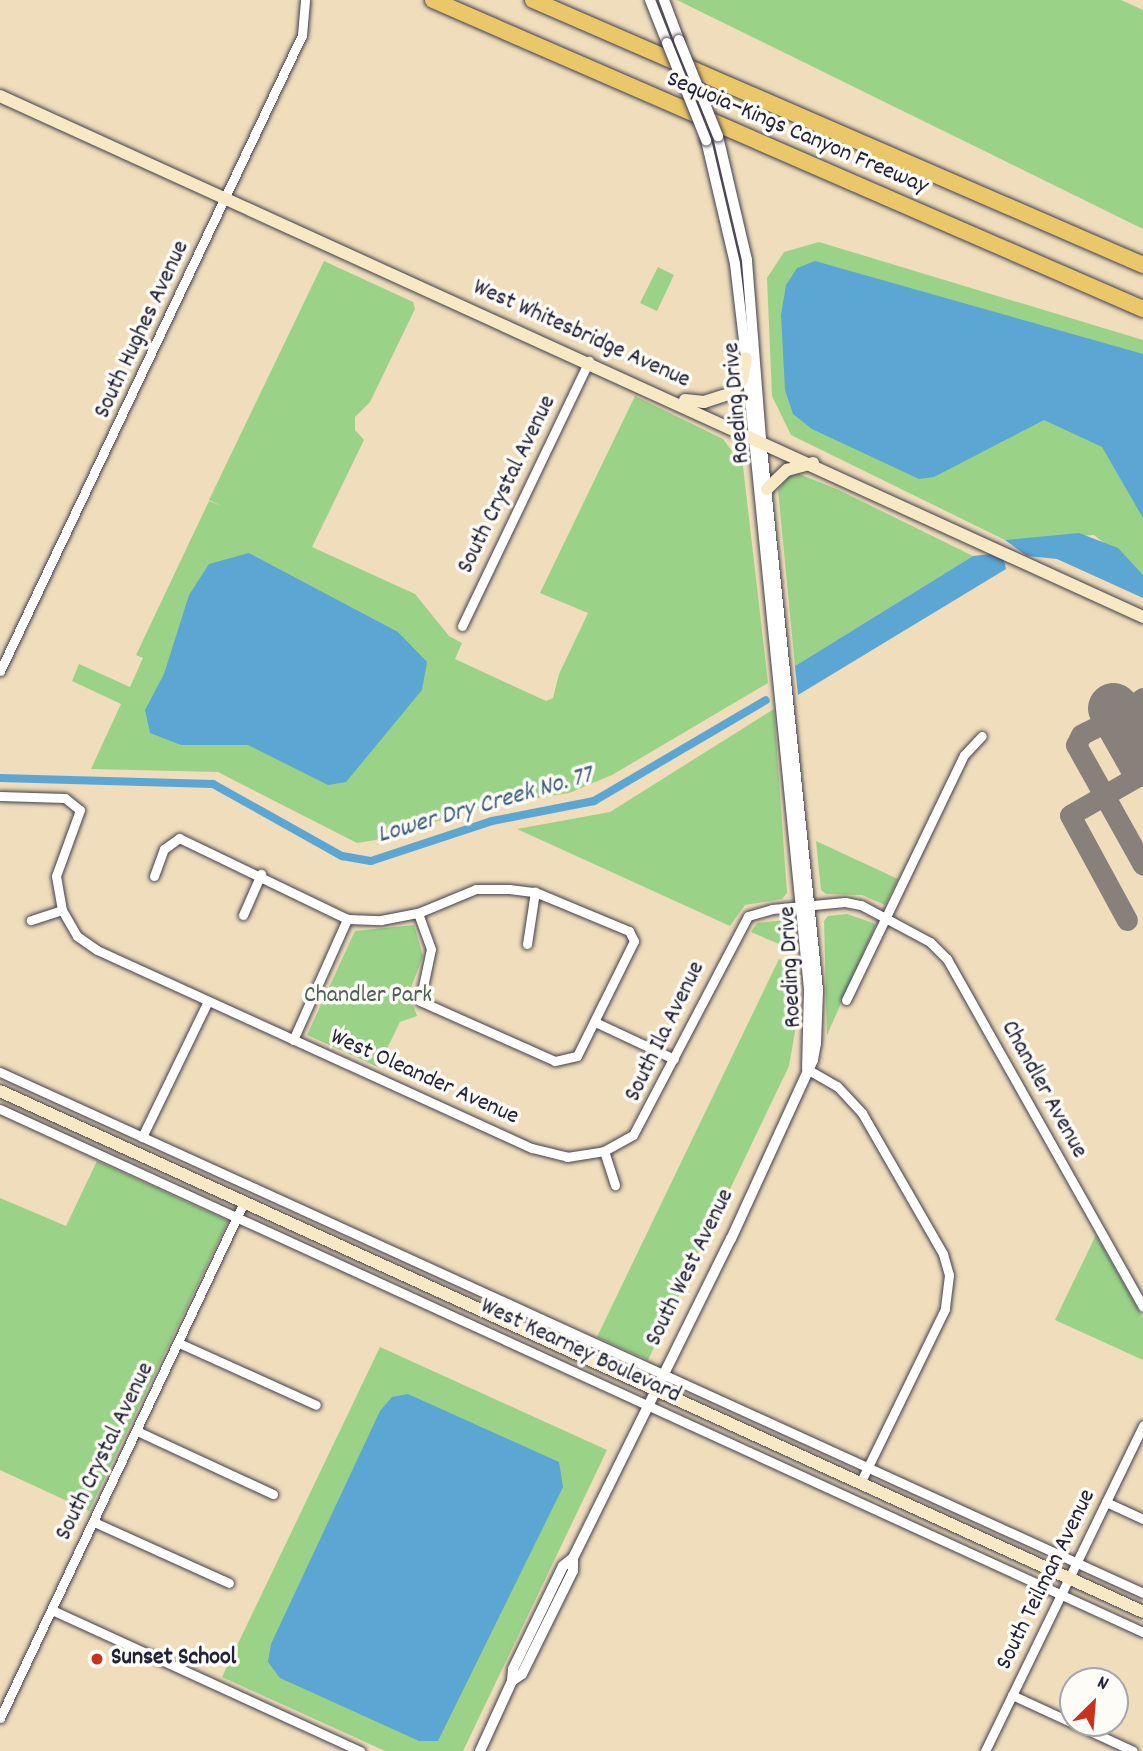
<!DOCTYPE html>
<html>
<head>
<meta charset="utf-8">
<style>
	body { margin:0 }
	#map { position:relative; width:1143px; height:1751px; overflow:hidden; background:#efddbb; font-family:Dekko,sans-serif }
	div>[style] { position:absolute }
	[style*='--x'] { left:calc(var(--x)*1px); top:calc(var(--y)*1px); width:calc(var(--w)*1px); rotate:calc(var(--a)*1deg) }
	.green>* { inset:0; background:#9ad387 }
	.water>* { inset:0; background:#5ba6d3 }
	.canal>* { height:8px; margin:-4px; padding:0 4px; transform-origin:4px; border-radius:4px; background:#5ba6d3 }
	.taxiway>* { height:21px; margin:-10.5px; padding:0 10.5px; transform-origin:10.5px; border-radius:10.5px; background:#88807b }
	.runway>* { height:51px; margin:-25.5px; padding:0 25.5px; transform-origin:25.5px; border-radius:25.5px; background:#88807b }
	.roads { filter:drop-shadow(0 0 2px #413e4e) drop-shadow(0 0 2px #413e4e) }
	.minor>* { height:9px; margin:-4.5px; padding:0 4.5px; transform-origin:4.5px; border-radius:4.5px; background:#fff }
	.tertiary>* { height:10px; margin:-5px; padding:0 5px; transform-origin:5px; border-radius:5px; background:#fff }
	.secondary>* { height:12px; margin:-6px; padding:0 6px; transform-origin:6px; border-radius:6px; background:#f7e9c3 }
	.motorway>* { height:16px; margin:-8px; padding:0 8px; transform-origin:8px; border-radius:8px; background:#eac769 }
	.bridges { filter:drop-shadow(0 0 2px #413e4e) drop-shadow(0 0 2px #413e4e) }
	.tertiary-bridge>* { height:10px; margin:-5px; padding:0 5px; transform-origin:5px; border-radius:5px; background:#fff }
	.dots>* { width:19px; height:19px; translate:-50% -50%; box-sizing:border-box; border:4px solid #fdfcf7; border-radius:50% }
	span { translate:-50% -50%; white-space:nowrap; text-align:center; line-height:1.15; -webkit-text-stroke:7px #fdfcf7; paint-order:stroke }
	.street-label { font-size:24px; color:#22223b }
	.park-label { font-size:24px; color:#4c6056 }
	.poi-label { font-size:24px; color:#22223b; font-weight:700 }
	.left { translate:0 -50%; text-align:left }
	.water-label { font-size:26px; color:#3c5d7f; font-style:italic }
	.north { position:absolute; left:1059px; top:1667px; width:70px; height:70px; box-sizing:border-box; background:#fdfcf7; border:2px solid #a5a5ac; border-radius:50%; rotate:25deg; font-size:19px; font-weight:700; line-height:28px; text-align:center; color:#22223b }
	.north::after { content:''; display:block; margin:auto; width:24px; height:32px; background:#c8321e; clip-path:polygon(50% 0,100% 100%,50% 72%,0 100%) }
</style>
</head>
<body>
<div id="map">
	<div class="green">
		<i style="clip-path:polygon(677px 0,1121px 0,1143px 10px,1143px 229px)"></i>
		<i style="clip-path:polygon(819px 242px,1143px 340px,1143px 575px,1094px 535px,1005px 540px,791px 435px,772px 396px,767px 278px,784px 252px)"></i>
		<i style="clip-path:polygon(324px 261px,413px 302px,415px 309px,370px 402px,355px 417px,355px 430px,364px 440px,312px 547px,415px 594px,449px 636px,462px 643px,455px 659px,546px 701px,553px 698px,559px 674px,588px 613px,540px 593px,635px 396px,723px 439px,743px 466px,768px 683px,612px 775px,569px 793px,471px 809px,395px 837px,357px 843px,218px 772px,91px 769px,121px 704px,72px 681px,79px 664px,130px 687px,143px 658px,136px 655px,209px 501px,222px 506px,209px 500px)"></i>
		<i style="clip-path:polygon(658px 267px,674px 275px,657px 311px,640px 303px)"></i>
		<i style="clip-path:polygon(799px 474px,839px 490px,973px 556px,795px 666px,778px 490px,788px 477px)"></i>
		<i style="clip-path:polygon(774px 709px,787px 893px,782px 899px,745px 905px,730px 926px,517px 829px,610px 812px)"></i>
		<i style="clip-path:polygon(816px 841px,898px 879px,885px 905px,862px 895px,826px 894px,821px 890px)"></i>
		<i style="clip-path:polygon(847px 914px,876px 924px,827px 1035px,824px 921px,828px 916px)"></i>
		<i style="clip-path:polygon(785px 920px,795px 951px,751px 932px,757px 923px)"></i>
		<i style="clip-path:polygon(414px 925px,423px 956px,409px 993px,417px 1016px,400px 1022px,378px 1067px,307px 1035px,355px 931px)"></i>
		<i style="clip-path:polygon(779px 959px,794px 966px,797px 987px,797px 1020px,789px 1066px,648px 1360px,597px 1337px)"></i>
		<i style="clip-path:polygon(97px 1161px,228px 1221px,89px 1511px,0 1470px,0 1198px,66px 1226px)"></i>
		<i style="clip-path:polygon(1096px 1235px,1143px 1318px,1143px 1360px,1055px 1320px)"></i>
		<i style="clip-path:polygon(380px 1347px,607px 1450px,463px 1751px,385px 1751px,222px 1677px)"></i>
	</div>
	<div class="water">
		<i style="clip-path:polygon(815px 261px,1143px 354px,1143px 518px,1102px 447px,1044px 420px,934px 477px,919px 479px,812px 429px,793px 414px,785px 390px,781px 315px,786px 285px,797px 268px)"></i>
		<i style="clip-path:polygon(1079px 533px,1118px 548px,1143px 575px,1143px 598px,1057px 559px,1027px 556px,1005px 540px)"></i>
		<i style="clip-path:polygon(249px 553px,398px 632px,427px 662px,422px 690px,346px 782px,328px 785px,248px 745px,181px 745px,150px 733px,145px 710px,164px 674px,189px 595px,209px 564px)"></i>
		<i style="clip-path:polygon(991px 554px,1004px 560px,1006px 569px,798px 695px,795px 666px,973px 556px)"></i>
		<i style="clip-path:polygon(408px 1394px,559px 1462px,563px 1487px,438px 1741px,419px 1741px,280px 1678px,268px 1662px,271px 1644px,380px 1411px,392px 1397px)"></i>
	</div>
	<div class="canal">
		<i style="--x:0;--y:778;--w:213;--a:1.6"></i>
		<i style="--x:213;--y:784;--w:148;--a:29.2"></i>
		<i style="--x:342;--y:856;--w:29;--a:10"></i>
		<i style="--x:371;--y:861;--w:127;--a:-18.3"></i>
		<i style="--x:492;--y:821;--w:104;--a:-11.1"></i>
		<i style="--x:594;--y:801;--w:199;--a:-30.4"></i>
	</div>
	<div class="taxiway">
		<i style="--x:1129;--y:735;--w:18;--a:-137"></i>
		<i style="--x:1116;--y:723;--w:10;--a:-174"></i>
		<i style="--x:1106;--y:722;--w:28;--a:153"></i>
		<i style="--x:1081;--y:735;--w:11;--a:117"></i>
		<i style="--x:1076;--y:745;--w:137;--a:60.8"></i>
		<i style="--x:1129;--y:735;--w:24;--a:-99"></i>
		<i style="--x:1125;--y:711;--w:22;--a:-36"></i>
		<i style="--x:1127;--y:920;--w:119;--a:-118.5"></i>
		<i style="--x:1070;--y:815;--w:84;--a:-29.9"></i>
	</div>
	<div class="runway">
		<i style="--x:1113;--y:708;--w:61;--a:60.5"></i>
	</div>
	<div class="roads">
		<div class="minor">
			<i style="--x:462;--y:626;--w:294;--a:-64.4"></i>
			<i style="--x:0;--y:671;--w:704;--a:-64.6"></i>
			<i style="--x:302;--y:35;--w:35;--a:-85"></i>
			<i style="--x:0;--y:796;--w:65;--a:1.8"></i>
			<i style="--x:65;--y:798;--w:19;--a:39"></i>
			<i style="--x:80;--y:810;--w:70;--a:110"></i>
			<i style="--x:56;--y:876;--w:35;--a:80"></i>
			<i style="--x:62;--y:910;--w:33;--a:162"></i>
			<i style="--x:154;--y:876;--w:29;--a:-70"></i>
			<i style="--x:164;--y:849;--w:19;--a:-36"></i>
			<i style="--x:179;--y:838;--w:187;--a:25.7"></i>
			<i style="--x:347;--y:919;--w:34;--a:2"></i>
			<i style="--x:381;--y:920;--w:38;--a:-11"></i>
			<i style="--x:418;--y:913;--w:63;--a:-22.5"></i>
			<i style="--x:476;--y:889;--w:33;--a:0"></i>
			<i style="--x:509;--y:889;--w:26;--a:7"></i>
			<i style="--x:535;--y:892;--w:102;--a:22.5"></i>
			<i style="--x:629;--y:931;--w:11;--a:63"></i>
			<i style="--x:634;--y:941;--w:128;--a:116.4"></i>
			<i style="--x:577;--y:1056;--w:23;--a:167"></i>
			<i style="--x:555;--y:1061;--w:148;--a:-156"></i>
			<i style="--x:420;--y:1001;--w:53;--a:-78.1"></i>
			<i style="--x:431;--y:949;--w:38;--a:-110"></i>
			<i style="--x:62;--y:910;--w:30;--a:60"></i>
			<i style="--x:77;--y:936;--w:24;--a:35"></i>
			<i style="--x:97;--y:950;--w:478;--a:24.5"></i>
			<i style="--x:532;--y:1148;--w:36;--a:14"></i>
			<i style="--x:567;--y:1157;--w:37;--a:-9"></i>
			<i style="--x:604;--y:1151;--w:33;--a:-29"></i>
			<i style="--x:633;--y:1135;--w:247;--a:-62.3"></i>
			<i style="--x:748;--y:916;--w:25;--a:-16"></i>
			<i style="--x:772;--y:909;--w:73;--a:-5.5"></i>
			<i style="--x:845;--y:902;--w:16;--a:11"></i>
			<i style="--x:861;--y:905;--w:78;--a:28.2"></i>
			<i style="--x:930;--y:942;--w:24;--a:45"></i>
			<i style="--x:947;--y:959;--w:399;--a:60.6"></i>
			<i style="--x:243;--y:915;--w:45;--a:-66.3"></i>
			<i style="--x:527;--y:944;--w:53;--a:-81.3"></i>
			<i style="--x:846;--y:1000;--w:272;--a:-64.3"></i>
			<i style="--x:964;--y:755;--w:26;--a:-47"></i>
			<i style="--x:595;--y:1022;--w:87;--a:25.1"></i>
			<i style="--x:293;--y:1040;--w:133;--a:-65.9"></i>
			<i style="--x:807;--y:1069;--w:34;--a:30"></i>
			<i style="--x:837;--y:1086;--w:37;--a:47"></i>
			<i style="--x:862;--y:1113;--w:163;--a:60.1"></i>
			<i style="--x:943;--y:1254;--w:22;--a:74"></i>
			<i style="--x:949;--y:1275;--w:34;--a:97"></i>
			<i style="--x:945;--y:1309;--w:194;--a:116"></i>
			<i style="--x:0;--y:1072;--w:1256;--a:24.5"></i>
			<i style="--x:0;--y:1109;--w:1257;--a:24.59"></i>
			<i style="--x:142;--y:1137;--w:151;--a:-64.1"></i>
			<i style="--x:604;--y:1151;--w:36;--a:72"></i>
			<i style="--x:179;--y:1343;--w:150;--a:24.3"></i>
			<i style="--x:137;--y:1431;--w:150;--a:24.9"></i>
			<i style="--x:1106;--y:1502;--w:41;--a:24.7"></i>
			<i style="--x:94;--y:1522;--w:148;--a:24.3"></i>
			<i style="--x:52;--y:1610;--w:339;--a:24.6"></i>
			<i style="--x:1012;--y:1695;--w:133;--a:24.8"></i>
			<i style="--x:0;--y:1718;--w:571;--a:-64.69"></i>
			<i style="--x:985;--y:1751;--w:362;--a:-64.1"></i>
		</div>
		<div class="tertiary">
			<i style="--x:650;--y:0;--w:46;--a:68.4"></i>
			<i style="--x:664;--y:0;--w:43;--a:69.4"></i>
			<i style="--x:706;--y:140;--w:127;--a:76.8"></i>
			<i style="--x:735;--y:264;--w:95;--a:83.3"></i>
			<i style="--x:746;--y:358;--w:634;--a:84.3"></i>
			<i style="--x:809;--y:989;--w:80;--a:91.4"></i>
			<i style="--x:512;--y:1681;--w:12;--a:-35"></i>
			<i style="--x:522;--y:1674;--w:115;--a:-63.7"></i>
			<i style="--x:573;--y:1571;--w:13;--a:-90"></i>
			<i style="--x:480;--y:1751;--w:77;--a:-65.4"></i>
			<i style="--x:512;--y:1681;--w:12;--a:-85"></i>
			<i style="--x:513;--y:1669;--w:114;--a:-64.1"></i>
			<i style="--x:563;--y:1566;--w:13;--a:-39"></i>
			<i style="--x:573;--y:1558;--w:356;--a:-63.7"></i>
			<i style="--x:731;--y:1239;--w:197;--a:-65.4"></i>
			<i style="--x:813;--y:1060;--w:17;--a:-80"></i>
			<i style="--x:816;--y:1043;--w:53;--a:-87.8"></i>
			<i style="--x:818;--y:990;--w:554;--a:-95.91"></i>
			<i style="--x:761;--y:439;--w:180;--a:-94.5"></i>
			<i style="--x:747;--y:260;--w:127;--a:-103.2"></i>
		</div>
		<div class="secondary">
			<i style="--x:0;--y:96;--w:1256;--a:24.5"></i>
			<i style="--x:685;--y:400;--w:19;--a:6"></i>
			<i style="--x:704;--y:402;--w:28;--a:-18"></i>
			<i style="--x:731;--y:393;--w:17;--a:-50"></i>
			<i style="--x:742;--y:380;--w:22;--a:-80"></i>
			<i style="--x:767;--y:489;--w:28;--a:-44"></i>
			<i style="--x:787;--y:470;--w:27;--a:-15"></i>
			<i style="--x:0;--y:1091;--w:1256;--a:24.5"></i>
		</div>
		<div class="motorway">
			<i style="--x:433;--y:0;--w:774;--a:23.52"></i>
			<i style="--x:533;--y:0;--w:665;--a:23.48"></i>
		</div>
	</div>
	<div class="bridges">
		<div class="tertiary-bridge">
			<i style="--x:679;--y:40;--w:104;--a:67.9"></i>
			<i style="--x:667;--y:43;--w:105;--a:68.1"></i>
		</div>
	</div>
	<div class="dots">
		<i style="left:97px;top:1659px;background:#c8321e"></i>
	</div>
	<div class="street-label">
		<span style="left:797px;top:134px;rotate:23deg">Sequoia–Kings Canyon Freeway</span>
		<span style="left:143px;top:330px;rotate:-65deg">South Hughes Avenue</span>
		<span style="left:581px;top:335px;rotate:24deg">West Whitesbridge Avenue</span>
		<span style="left:738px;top:403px;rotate:-95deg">Roeding Drive</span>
		<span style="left:508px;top:485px;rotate:-64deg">South Crystal Avenue</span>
		<span style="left:792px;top:967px;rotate:-93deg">Roeding Drive</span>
		<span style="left:666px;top:1032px;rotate:-64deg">South Ila Avenue</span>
		<span style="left:424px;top:1078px;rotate:24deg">West Oleander Avenue</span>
		<span style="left:1043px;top:1090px;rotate:61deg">Chandler Avenue</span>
		<span style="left:691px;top:1268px;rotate:-64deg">South West Avenue</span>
		<span style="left:580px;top:1352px;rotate:25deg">West Kearney Boulevard</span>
		<span style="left:106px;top:1452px;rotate:-64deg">South Crystal Avenue</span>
		<span style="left:1047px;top:1580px;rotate:-64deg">South Teilman Avenue</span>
	</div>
	<div class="park-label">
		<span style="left:368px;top:997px">Chandler Park</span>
	</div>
	<div class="poi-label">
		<span class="left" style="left:111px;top:1659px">Sunset School</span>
	</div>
	<div class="water-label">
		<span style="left:485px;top:806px;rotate:-16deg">Lower Dry Creek No. 77</span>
	</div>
	<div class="north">N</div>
</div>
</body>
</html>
